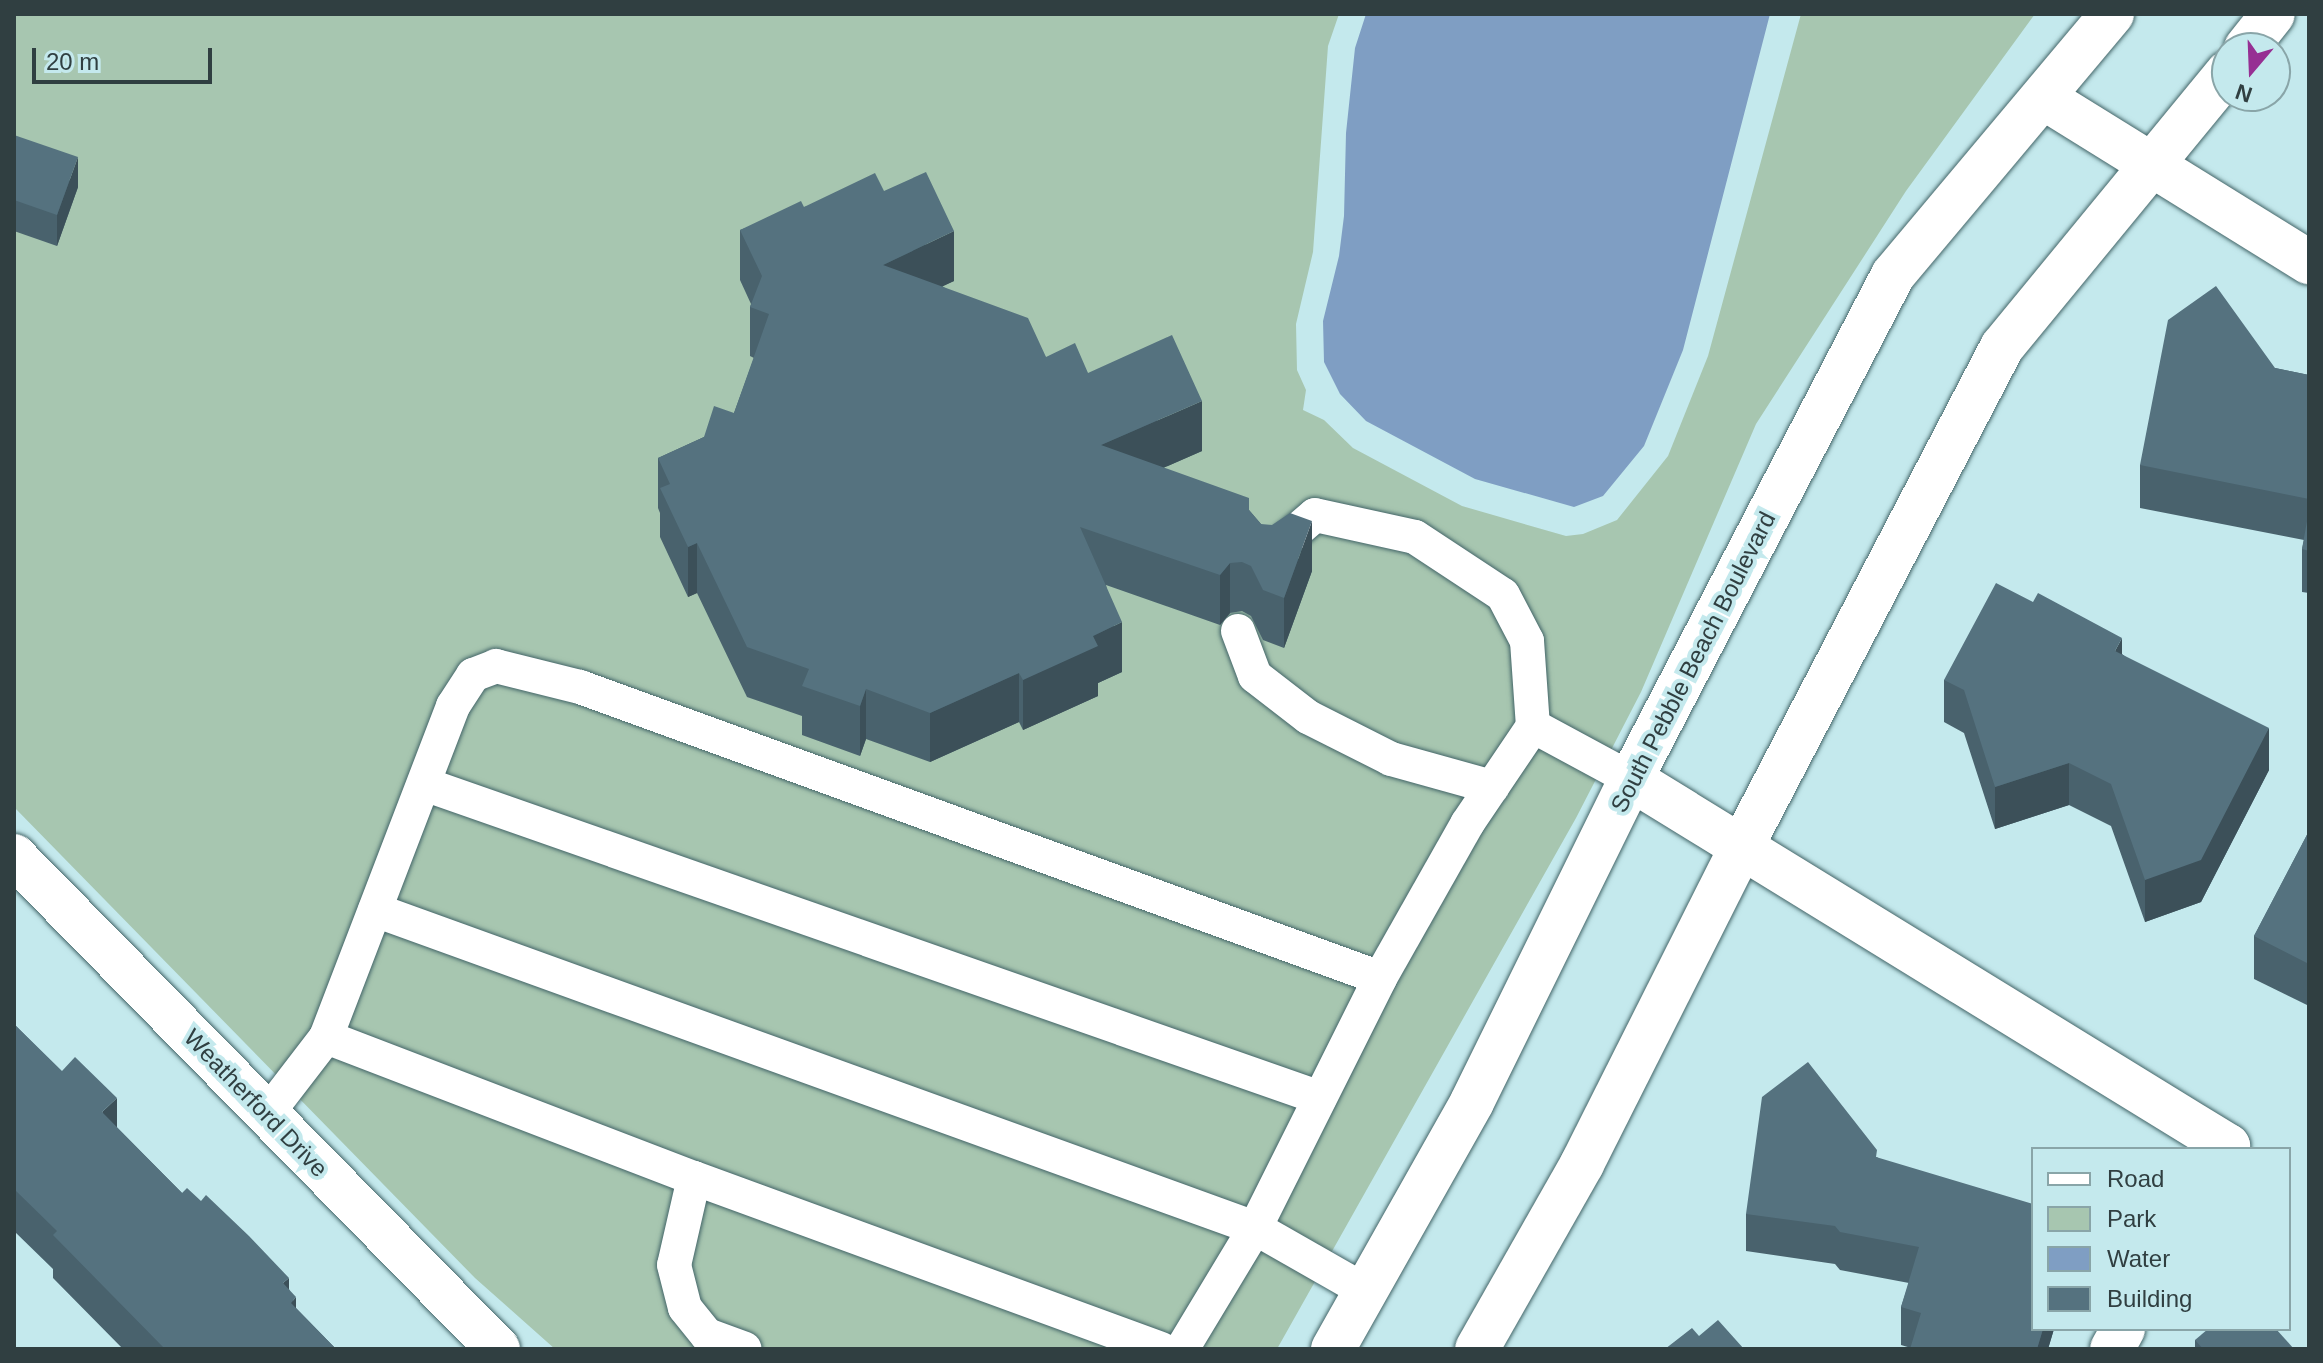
<!DOCTYPE html>
<html>
<head>
<meta charset="utf-8">
<style>
	body { margin:0 }
	#map { position:relative; width:2323px; height:1363px; overflow:hidden; background:#c4e9ed; font-family:Helvetica,sans-serif }
	div>[style] { position:absolute }
	[style*='--x'] { left:calc(var(--x)*1px); top:calc(var(--y)*1px); width:calc(var(--w)*1px); rotate:calc(var(--a)*1deg) }
	.green>* { inset:0; background:#a7c6b0 }
	.water>* { inset:0; background:#7f9ec3 }
	.roads { filter:drop-shadow(0 0 2px #436568) drop-shadow(0 0 2px #436568) }
	.service>* { height:34px; margin:-17px; padding:0 17px; transform-origin:17px; border-radius:17px; background:#fff }
	.minor>* { height:44px; margin:-22px; padding:0 22px; transform-origin:22px; border-radius:22px; background:#fff }
	.tertiary>* { height:44px; margin:-22px; padding:0 22px; transform-origin:22px; border-radius:22px; background:#fff }
	.wall>* { inset:0; background:#49626d }
	.shaded-wall>* { inset:0; background:#3c5059 }
	.building>* { inset:0; background:#55727f }
	span { translate:-50% -50%; white-space:nowrap; text-align:center; line-height:1.15; -webkit-text-stroke:8px #c4e9ed; paint-order:stroke }
	.street-label { font-size:24px; color:#303f41 }
	.frame { position:absolute; inset:0; border:16px solid #303f41; pointer-events:none }
	.legend { position:absolute; left:2031px; top:1147px; width:260px; height:184px; box-sizing:border-box; background:#c4e9ed; border:2px solid #89a5a8; margin:0; padding:10px 14px; list-style:none; font-size:24px; color:#303f41 }
	.legend li { display:flex; align-items:center; gap:16px; height:40px }
	.legend b { width:40px; border:2px solid #89a5a8 }
	.north { position:absolute; left:2211px; top:32px; width:80px; height:80px; box-sizing:border-box; background:#c4e9ed; border:2px solid #89a5a8; border-radius:50%; rotate:199deg; font-size:22px; font-weight:700; line-height:32px; text-align:center; color:#303f41 }
	.north::after { content:''; display:block; margin:auto; width:28px; height:36px; background:#962f93; clip-path:polygon(50% 0,100% 100%,50% 72%,0 100%) }
	.scale { position:absolute; left:32px; top:48px; width:180px; height:36px; box-sizing:border-box; border:4px solid #303f41; border-top:0; padding-left:10px; font-size:24px; line-height:28px; white-space:nowrap; color:#303f41; -webkit-text-stroke:6px #c4e9ed; paint-order:stroke }
</style>
</head>
<body>
<div id="map">
	<div class="green">
		<i style="clip-path:polygon(14px 14px,1339px 14px,1328px 46px,1313px 252px,1296px 324px,1297px 370px,1306px 390px,1303px 410px,1324px 420px,1353px 448px,1462px 506px,1566px 536px,1583px 534px,1617px 520px,1668px 456px,1708px 356px,1801px 14px,2035px 14px,1906px 191px,1756px 424px,1641px 692px,1576px 818px,1277px 1349px,555px 1349px,475px 1278px,14px 807px)"></i>
	</div>
	<div class="water">
		<i style="clip-path:polygon(1366px 14px,1770px 14px,1683px 350px,1644px 446px,1603px 496px,1574px 507px,1475px 479px,1366px 421px,1340px 394px,1324px 362px,1323px 321px,1339px 256px,1344px 216px,1346px 133px,1355px 48px)"></i>
	</div>
	<div class="roads">
		<div class="service">
			<i style="--x:1273;--y:551;--w:55;--a:-40.6"></i>
			<i style="--x:1315;--y:515;--w:102;--a:12.4"></i>
			<i style="--x:1415;--y:537;--w:105;--a:33.4"></i>
			<i style="--x:1503;--y:595;--w:52;--a:62.4"></i>
			<i style="--x:1527;--y:641;--w:85;--a:86"></i>
			<i style="--x:1238;--y:631;--w:48;--a:69.3"></i>
			<i style="--x:1255;--y:676;--w:67;--a:37.7"></i>
			<i style="--x:1308;--y:717;--w:93;--a:26.8"></i>
			<i style="--x:1391;--y:759;--w:105;--a:15.5"></i>
			<i style="--x:424;--y:784;--w:949;--a:19.31"></i>
			<i style="--x:375;--y:910;--w:936;--a:19.87"></i>
			<i style="--x:1255;--y:1228;--w:129;--a:29.7"></i>
			<i style="--x:326;--y:1037;--w:355;--a:-69"></i>
			<i style="--x:453;--y:706;--w:37;--a:-57"></i>
			<i style="--x:473;--y:675;--w:25;--a:-21"></i>
			<i style="--x:496;--y:666;--w:87;--a:14"></i>
			<i style="--x:580;--y:687;--w:851;--a:19.99"></i>
			<i style="--x:267;--y:1114;--w:97;--a:-52.5"></i>
			<i style="--x:326;--y:1037;--w:394;--a:21"></i>
			<i style="--x:694;--y:1178;--w:498;--a:20.1"></i>
			<i style="--x:694;--y:1178;--w:89;--a:102.9"></i>
			<i style="--x:674;--y:1265;--w:44;--a:75.7"></i>
			<i style="--x:685;--y:1308;--w:35;--a:51"></i>
			<i style="--x:707;--y:1335;--w:40;--a:20.2"></i>
			<i style="--x:1182;--y:1349;--w:141;--a:-58.9"></i>
			<i style="--x:1255;--y:1228;--w:280;--a:-63.4"></i>
			<i style="--x:1380;--y:978;--w:177;--a:-60.5"></i>
			<i style="--x:1467;--y:824;--w:118;--a:-56"></i>
			<i style="--x:1533;--y:726;--w:111;--a:28.4"></i>
		</div>
		<div class="minor">
			<i style="--x:2044;--y:98;--w:312;--a:31.8"></i>
			<i style="--x:1631;--y:779;--w:701;--a:31.58"></i>
			<i style="--x:2228;--y:1146;--w:3;--a:108"></i>
			<i style="--x:14;--y:856;--w:691;--a:45.53"></i>
			<i style="--x:2112;--y:1349;--w:23;--a:-61"></i>
		</div>
		<div class="tertiary">
			<i style="--x:2246;--y:48;--w:43;--a:-51.5"></i>
			<i style="--x:1333;--y:1349;--w:283;--a:-60.6"></i>
			<i style="--x:1472;--y:1102;--w:360;--a:-63.8"></i>
			<i style="--x:1631;--y:779;--w:568;--a:-62.53"></i>
			<i style="--x:1893;--y:275;--w:341;--a:-50"></i>
			<i style="--x:1477;--y:1349;--w:213;--a:-60.4"></i>
			<i style="--x:1582;--y:1164;--w:354;--a:-63.3"></i>
			<i style="--x:1741;--y:848;--w:565;--a:-62.48"></i>
			<i style="--x:2002;--y:347;--w:355;--a:-50.6"></i>
		</div>
	</div>
	<div class="wall">
		<i style="clip-path:polygon(14px 135px,78px 187px,57px 246px,14px 231px)"></i>
		<i style="clip-path:polygon(884px 191px,954px 281px,942px 286px,1046px 357px,1088px 373px,1202px 451px,1163px 468px,1249px 510px,1261px 524px,1312px 571px,1284px 648px,1263px 640px,1251px 616px,1242px 611px,1230px 613px,1220px 625px,1106px 585px,1122px 672px,1098px 683px,1098px 696px,1023px 730px,1019px 722px,930px 762px,866px 739px,860px 756px,802px 735px,802px 716px,747px 697px,697px 593px,688px 597px,660px 537px,660px 513px,658px 508px,658px 458px,704px 437px,734px 413px,754px 358px,750px 356px,750px 307px,751px 304px,740px 280px,740px 230px,804px 207px)"></i>
		<i style="clip-path:polygon(2275px 368px,2309px 375px,2309px 593px,2302px 592px,2302px 549px,2304px 540px,2140px 508px,2140px 465px)"></i>
		<i style="clip-path:polygon(2122px 654px,2269px 770px,2201px 902px,2145px 922px,2111px 826px,2069px 805px,1995px 829px,1964px 733px,1944px 722px,1944px 680px)"></i>
		<i style="clip-path:polygon(2309px 831px,2309px 1005px,2307px 1005px,2254px 979px,2254px 936px)"></i>
		<i style="clip-path:polygon(14px 1024px,182px 1193px,289px 1289px,296px 1308px,336px 1349px,123px 1349px,53px 1278px,53px 1269px,14px 1231px)"></i>
		<i style="clip-path:polygon(1877px 1157px,2033px 1329px,2054px 1329px,2048px 1349px,1911px 1348px,1901px 1345px,1901px 1307px,1909px 1283px,1840px 1270px,1835px 1264px,1746px 1251px,1746px 1214px)"></i>
		<i style="clip-path:polygon(2195px 1340px,2294px 1349px,2195px 1349px)"></i>
	</div>
	<div class="shaded-wall">
		<i style="clip-path:polygon(78px 157px,78px 187px,57px 246px,57px 215px)"></i>
		<i style="clip-path:polygon(954px 231px,954px 281px,883px 315px,883px 265px)"></i>
		<i style="clip-path:polygon(1202px 401px,1202px 451px,1101px 495px,1101px 445px)"></i>
		<i style="clip-path:polygon(1312px 521px,1312px 571px,1284px 648px,1284px 598px)"></i>
		<i style="clip-path:polygon(697px 543px,697px 593px,688px 597px,688px 547px)"></i>
		<i style="clip-path:polygon(1230px 563px,1230px 613px,1220px 625px,1220px 575px)"></i>
		<i style="clip-path:polygon(1122px 622px,1122px 672px,1098px 683px,1098px 696px,1023px 730px,1023px 680px,1093px 636px)"></i>
		<i style="clip-path:polygon(2122px 638px,2122px 681px,2115px 651px)"></i>
		<i style="clip-path:polygon(1019px 673px,1019px 722px,930px 762px,930px 713px)"></i>
		<i style="clip-path:polygon(866px 689px,866px 739px,860px 756px,860px 706px)"></i>
		<i style="clip-path:polygon(2269px 728px,2269px 770px,2201px 902px,2145px 922px,2145px 880px)"></i>
		<i style="clip-path:polygon(2069px 763px,2069px 805px,1995px 829px,1995px 787px)"></i>
		<i style="clip-path:polygon(2309px 962px,2309px 1005px,2307px 1005px,2307px 963px)"></i>
		<i style="clip-path:polygon(117px 1098px,117px 1140px,102px 1112px)"></i>
		<i style="clip-path:polygon(289px 1278px,289px 1320px,283px 1283px)"></i>
		<i style="clip-path:polygon(296px 1297px,296px 1339px,291px 1303px)"></i>
		<i style="clip-path:polygon(2043px 1329px,2054px 1329px,2048px 1349px,2037px 1349px)"></i>
	</div>
	<div class="building">
		<i style="clip-path:polygon(14px 135px,78px 157px,57px 215px,14px 200px)"></i>
		<i style="clip-path:polygon(926px 172px,954px 231px,883px 265px,1028px 318px,1046px 357px,1075px 343px,1088px 373px,1172px 335px,1202px 401px,1101px 445px,1249px 498px,1249px 510px,1261px 524px,1272px 525px,1290px 513px,1312px 521px,1284px 598px,1263px 590px,1251px 566px,1242px 562px,1230px 563px,1220px 575px,1080px 527px,1122px 622px,1093px 636px,1098px 646px,1023px 680px,1019px 673px,930px 713px,866px 689px,860px 706px,802px 686px,809px 669px,747px 647px,697px 543px,688px 547px,660px 488px,670px 484px,658px 458px,704px 437px,714px 406px,734px 413px,769px 314px,750px 307px,762px 276px,740px 230px,801px 201px,804px 207px,875px 173px,884px 191px)"></i>
		<i style="clip-path:polygon(2216px 286px,2275px 368px,2309px 375px,2309px 499px,2140px 465px,2168px 320px)"></i>
		<i style="clip-path:polygon(2309px 510px,2309px 551px,2302px 549px)"></i>
		<i style="clip-path:polygon(1996px 583px,2033px 602px,2038px 593px,2122px 638px,2115px 651px,2269px 728px,2201px 860px,2145px 880px,2111px 784px,2069px 763px,1995px 787px,1964px 690px,1944px 680px)"></i>
		<i style="clip-path:polygon(2309px 831px,2309px 962px,2307px 963px,2254px 936px)"></i>
		<i style="clip-path:polygon(14px 1024px,62px 1071px,75px 1057px,117px 1098px,102px 1112px,182px 1193px,187px 1188px,201px 1201px,206px 1195px,249px 1236px,289px 1278px,283px 1283px,296px 1297px,291px 1303px,336px 1349px,165px 1349px,53px 1235px,57px 1231px,14px 1189px)"></i>
		<i style="clip-path:polygon(1808px 1062px,1877px 1150px,1876px 1157px,2033px 1204px,2033px 1329px,2043px 1329px,2037px 1349px,1910px 1349px,1921px 1313px,1901px 1307px,1919px 1247px,1840px 1232px,1835px 1226px,1746px 1214px,1762px 1097px)"></i>
		<i style="clip-path:polygon(1718px 1320px,1744px 1349px,1665px 1349px,1692px 1328px,1699px 1336px)"></i>
		<i style="clip-path:polygon(2208px 1329px,2276px 1329px,2294px 1349px,2203px 1349px,2195px 1340px)"></i>
	</div>
	<div class="street-label">
		<span style="left:1693px;top:662px;rotate:-63deg">South Pebble Beach Boulevard</span>
		<span style="left:256px;top:1103px;rotate:46deg">Weatherford Drive</span>
	</div>
	<div class="frame"></div>
	<ul class="legend">
	<li><b style="height:10px;background:#fff"></b>Road</li>
	<li><b style="height:22px;background:#a7c6b0"></b>Park</li>
	<li><b style="height:22px;background:#7f9ec3"></b>Water</li>
	<li><b style="height:22px;background:#55727f"></b>Building</li>
	</ul>
	<div class="north">N</div>
	<div class="scale">20 m</div>
</div>
</body>
</html>
